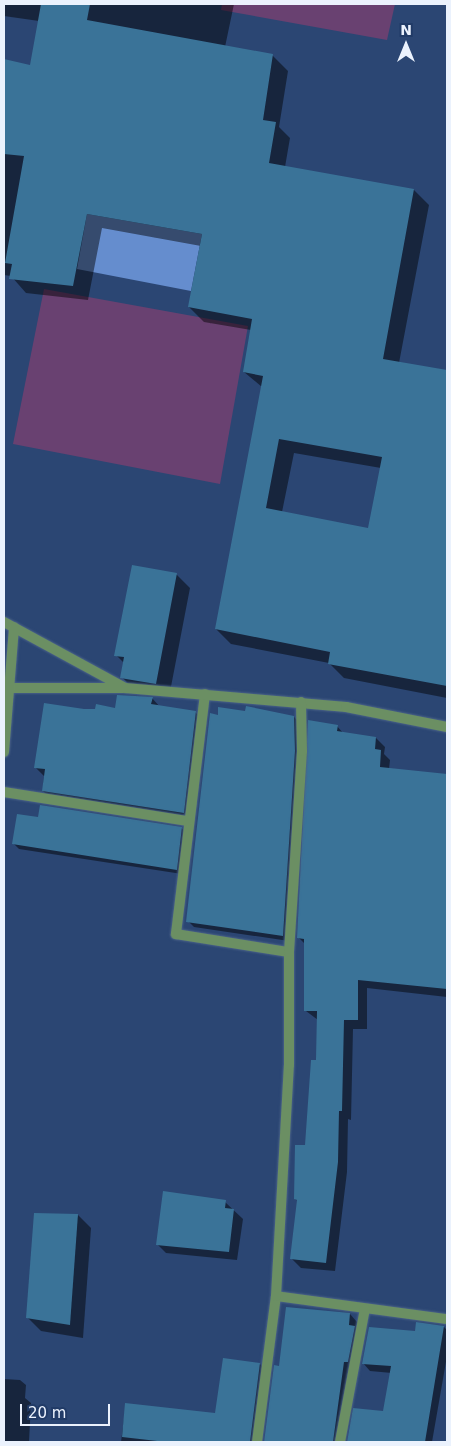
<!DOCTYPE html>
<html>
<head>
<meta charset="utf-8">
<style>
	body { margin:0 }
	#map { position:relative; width:451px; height:1446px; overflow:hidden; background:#2b4673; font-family:"DejaVu Sans",sans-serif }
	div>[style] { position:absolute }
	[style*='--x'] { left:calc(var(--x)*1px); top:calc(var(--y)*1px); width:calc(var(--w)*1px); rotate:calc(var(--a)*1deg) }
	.green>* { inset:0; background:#694171 }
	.water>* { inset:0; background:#658dce }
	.shadow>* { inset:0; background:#0007 }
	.building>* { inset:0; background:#3a7398 }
	.roads { filter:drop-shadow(0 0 1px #4a6289) drop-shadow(0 0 1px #4a6289) }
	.service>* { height:10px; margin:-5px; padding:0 5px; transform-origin:5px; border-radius:5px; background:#6b8f63 }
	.minor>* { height:10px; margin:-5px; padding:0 5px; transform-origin:5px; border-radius:5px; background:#6b8f63 }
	span { translate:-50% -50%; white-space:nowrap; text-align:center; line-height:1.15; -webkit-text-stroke:5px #213b67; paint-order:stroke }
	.frame { position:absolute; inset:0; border:5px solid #ebf2fd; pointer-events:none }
	.north { position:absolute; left:381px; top:20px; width:50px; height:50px; -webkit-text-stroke:4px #213b67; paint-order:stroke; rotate:0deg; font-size:14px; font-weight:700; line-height:20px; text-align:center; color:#ebf2fd }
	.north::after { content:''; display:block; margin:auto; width:18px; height:22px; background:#ebf2fd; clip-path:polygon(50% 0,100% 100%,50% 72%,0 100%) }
	.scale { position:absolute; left:20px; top:1404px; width:90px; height:22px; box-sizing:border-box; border:2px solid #ebf2fd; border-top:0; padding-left:6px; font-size:15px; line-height:18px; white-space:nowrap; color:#ebf2fd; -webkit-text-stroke:4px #213b67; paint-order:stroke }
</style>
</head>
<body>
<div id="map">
	<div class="green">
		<i style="clip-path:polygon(222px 4px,395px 4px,387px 40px,221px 10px)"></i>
		<i style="clip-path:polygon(44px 289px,248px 326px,220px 484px,13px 444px)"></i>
	</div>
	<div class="water">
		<i style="clip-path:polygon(87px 214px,202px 234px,191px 291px,77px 269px)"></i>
	</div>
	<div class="shadow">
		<i style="clip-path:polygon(evenodd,4px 4px,234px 4px,225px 47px,273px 56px,288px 71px,279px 127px,290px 138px,285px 167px,414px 190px,429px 205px,399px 363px,447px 372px,447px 698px,344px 678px,329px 663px,231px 644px,216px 629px,262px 387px,244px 372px,251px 330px,204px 322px,189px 307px,201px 246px,102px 228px,88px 300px,26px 293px,11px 276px,4px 275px,4px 61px,31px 66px,39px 21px,4px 16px,4px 4px,294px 453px,381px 468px,369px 530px,282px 512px,294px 453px)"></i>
		<i style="clip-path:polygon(133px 566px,177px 575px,190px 588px,169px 697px,135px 691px,122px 677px,124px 663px,116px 655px)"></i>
		<i style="clip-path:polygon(152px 698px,160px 707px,195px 712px,204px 721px,192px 822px,52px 800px,43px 791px,44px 776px,35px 767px,96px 711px,116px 709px)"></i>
		<i style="clip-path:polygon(246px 713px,294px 717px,300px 723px,289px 941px,194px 927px,188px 921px,219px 716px)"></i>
		<i style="clip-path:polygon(337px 726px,343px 733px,376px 738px,385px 747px,384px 754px,390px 760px,389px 769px,447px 776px,447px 997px,367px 988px,367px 1029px,353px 1029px,351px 1120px,348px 1119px,347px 1172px,335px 1271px,301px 1268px,291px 1258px,298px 1201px,295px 1199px,307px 1146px,317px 1062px,318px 1020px,306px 1011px,306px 945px,298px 937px)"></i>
		<i style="clip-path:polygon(181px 828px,187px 833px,182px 874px,19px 849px,14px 844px)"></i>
		<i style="clip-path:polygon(225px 1202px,243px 1219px,237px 1260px,166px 1253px,157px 1244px)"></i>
		<i style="clip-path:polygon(78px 1215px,91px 1228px,83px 1338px,41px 1331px,27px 1317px)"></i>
		<i style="clip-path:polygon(350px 1314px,357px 1322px,341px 1442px,265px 1442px,275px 1366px,280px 1367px)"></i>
		<i style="clip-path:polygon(444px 1327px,447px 1330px,447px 1356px,432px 1442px,348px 1442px,354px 1409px,384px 1413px,392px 1373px,370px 1371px,363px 1363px,416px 1333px)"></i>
		<i style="clip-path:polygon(260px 1364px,267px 1372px,258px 1442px,121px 1442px,126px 1404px,216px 1415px)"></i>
		<i style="clip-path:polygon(4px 1379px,20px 1380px,26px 1385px,25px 1398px,31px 1403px,29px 1442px,4px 1442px)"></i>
	</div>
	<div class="building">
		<i style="clip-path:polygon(evenodd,41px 4px,90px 4px,87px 20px,273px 54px,263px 120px,276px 122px,269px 163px,414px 189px,383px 359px,447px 370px,447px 686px,328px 664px,330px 652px,215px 629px,263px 376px,243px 372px,252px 319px,188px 307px,202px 234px,87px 214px,73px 286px,9px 279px,12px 264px,5px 263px,24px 156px,4px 154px,4px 59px,30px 65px,41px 4px,279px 439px,382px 457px,368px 528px,266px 508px,279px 439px)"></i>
		<i style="clip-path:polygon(132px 565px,177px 573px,156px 684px,120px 678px,124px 657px,114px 656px)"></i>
		<i style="clip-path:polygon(117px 695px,153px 697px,151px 704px,196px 711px,184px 813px,42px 791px,45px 769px,34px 768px,44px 703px,84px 709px,95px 709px,96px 704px,115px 708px)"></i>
		<i style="clip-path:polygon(246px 706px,294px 716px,295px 751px,283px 936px,186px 922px,210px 713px,218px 715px,218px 707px,245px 711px)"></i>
		<i style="clip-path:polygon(308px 720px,338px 725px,337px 731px,376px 737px,375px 749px,381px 750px,380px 767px,447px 774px,447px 989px,358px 980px,358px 1020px,344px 1020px,342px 1111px,339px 1111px,338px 1162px,326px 1263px,290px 1259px,297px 1200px,294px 1199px,295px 1145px,305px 1145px,311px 1060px,316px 1060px,317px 1011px,304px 1011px,304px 939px,297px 938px)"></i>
		<i style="clip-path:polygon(40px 805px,182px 827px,177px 870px,12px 844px,17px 814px,38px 817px)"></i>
		<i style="clip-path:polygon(163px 1191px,226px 1200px,225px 1208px,234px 1209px,229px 1252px,156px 1245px)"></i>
		<i style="clip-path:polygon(34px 1213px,78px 1214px,70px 1325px,26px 1318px)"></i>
		<i style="clip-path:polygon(286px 1307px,350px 1313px,349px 1325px,355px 1326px,348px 1362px,344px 1362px,333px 1442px,264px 1442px,274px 1365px,279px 1366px)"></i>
		<i style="clip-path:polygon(416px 1322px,444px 1326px,425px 1442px,347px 1442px,353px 1408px,383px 1411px,391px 1366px,362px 1364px,369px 1327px,415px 1331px)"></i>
		<i style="clip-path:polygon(223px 1358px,260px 1363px,250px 1442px,166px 1442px,122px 1437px,125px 1403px,215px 1413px)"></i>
	</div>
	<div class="roads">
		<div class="service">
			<i style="--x:205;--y:694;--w:242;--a:96.9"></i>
			<i style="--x:176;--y:934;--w:114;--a:9.1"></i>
			<i style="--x:4;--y:792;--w:186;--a:9"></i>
			<i style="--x:276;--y:1296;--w:173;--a:7.7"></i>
			<i style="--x:340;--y:1442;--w:135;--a:-79.4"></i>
		</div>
		<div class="minor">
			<i style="--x:4;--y:622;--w:138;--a:28.6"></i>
			<i style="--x:125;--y:688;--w:222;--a:4.9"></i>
			<i style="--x:346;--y:707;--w:103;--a:11.2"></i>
			<i style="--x:4;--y:688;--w:119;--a:0"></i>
			<i style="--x:4;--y:752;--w:125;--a:-85.4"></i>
			<i style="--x:257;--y:1442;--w:147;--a:-82.6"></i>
			<i style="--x:276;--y:1296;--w:231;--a:-86.8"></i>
			<i style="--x:289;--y:1065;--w:113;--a:-90"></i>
			<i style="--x:289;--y:952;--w:201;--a:-86.3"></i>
			<i style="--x:302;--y:751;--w:49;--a:-91.2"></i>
		</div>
	</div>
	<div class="frame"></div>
	<div class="north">N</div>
	<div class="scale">20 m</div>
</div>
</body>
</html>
